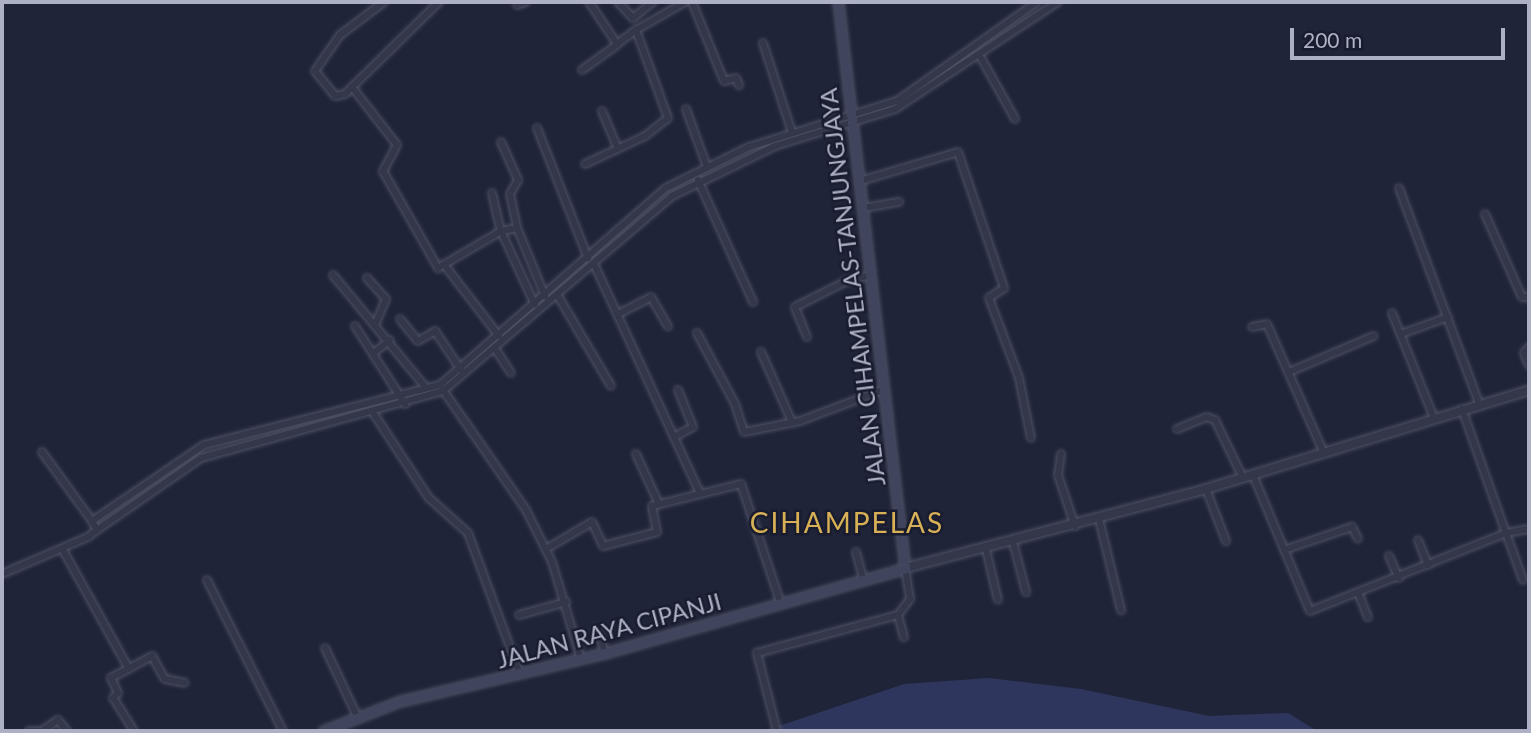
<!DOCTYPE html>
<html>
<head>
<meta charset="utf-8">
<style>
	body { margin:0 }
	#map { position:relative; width:1531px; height:733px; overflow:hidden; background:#202439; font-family:Lato,sans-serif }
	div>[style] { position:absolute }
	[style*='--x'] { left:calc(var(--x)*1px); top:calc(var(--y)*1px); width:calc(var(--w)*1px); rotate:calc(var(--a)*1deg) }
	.water>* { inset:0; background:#2f365d }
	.roads { filter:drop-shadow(0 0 2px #4e5164) drop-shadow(0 0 2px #4e5164) }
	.minor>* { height:6px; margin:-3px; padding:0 3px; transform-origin:3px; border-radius:3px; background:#333749 }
	.tertiary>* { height:8px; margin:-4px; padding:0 4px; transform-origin:4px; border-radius:4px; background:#333749 }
	.secondary>* { height:9px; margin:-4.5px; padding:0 4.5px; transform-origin:4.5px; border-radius:4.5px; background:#41445d }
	span { translate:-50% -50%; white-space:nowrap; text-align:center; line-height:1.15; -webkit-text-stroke:5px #191c2e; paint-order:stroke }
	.street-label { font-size:24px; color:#aeb1c6 }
	.quarter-label { font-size:28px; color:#d8b157; letter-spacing:2px }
	.frame { position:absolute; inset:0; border:4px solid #aeb1c6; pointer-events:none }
	.scale { position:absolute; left:1290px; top:28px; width:215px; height:32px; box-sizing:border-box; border:4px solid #aeb1c6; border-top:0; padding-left:9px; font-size:21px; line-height:24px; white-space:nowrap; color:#aeb1c6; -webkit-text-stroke:5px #191c2e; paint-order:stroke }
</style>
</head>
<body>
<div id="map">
	<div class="water">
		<i style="clip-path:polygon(989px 678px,1081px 689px,1209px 716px,1288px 713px,1317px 731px,764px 731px,904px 684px)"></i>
	</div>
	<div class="roads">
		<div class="minor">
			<i style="--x:384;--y:2;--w:55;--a:143.1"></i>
			<i style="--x:340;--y:35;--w:44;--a:124.8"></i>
			<i style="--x:315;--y:71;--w:32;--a:51"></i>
			<i style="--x:335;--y:96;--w:10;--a:-11"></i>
			<i style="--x:345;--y:94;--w:132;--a:-44.4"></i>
			<i style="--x:618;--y:2;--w:22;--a:47"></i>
			<i style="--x:633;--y:18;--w:26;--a:-39"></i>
			<i style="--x:692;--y:2;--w:85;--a:67.9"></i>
			<i style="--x:724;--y:81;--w:12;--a:-14"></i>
			<i style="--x:736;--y:78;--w:8;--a:67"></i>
			<i style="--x:517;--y:5;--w:9;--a:-18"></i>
			<i style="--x:636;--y:30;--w:56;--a:-29.7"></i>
			<i style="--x:763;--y:43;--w:94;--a:72"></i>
			<i style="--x:980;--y:56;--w:72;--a:60.9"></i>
			<i style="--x:582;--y:70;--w:44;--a:-35.8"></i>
			<i style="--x:352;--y:87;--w:73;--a:52.2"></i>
			<i style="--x:397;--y:145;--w:30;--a:118"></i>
			<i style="--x:383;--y:171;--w:112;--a:60.4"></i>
			<i style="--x:438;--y:268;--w:73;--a:-30.4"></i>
			<i style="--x:501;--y:231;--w:81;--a:65.3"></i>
			<i style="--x:686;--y:109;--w:62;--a:70.1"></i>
			<i style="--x:602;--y:111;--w:41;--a:67.2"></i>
			<i style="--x:537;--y:128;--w:140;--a:68.6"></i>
			<i style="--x:501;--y:142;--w:42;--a:65.9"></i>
			<i style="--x:518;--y:180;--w:16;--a:120"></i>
			<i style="--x:510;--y:194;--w:35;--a:78"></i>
			<i style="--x:517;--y:228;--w:74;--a:67.6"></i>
			<i style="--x:585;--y:164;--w:66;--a:-25"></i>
			<i style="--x:645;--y:136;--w:29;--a:-38"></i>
			<i style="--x:668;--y:118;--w:94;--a:-110"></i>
			<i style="--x:636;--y:30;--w:24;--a:144"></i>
			<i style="--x:617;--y:44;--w:50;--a:-123.7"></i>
			<i style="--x:698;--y:180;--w:134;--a:65.7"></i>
			<i style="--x:860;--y:181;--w:102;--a:-16.5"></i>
			<i style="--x:958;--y:152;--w:144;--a:71.3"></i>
			<i style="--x:1004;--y:288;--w:18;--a:146"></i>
			<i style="--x:989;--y:298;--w:85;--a:69.4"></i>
			<i style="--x:1019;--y:378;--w:61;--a:78.7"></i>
			<i style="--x:1399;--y:188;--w:229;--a:69.6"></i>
			<i style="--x:492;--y:193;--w:39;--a:77"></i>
			<i style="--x:501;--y:231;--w:16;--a:-11"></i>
			<i style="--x:864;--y:208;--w:36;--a:-10"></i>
			<i style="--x:1485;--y:214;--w:91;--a:66"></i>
			<i style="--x:1522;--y:297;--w:7;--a:0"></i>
			<i style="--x:594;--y:264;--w:252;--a:65.2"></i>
			<i style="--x:446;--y:267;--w:87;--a:52.5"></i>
			<i style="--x:333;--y:275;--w:146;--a:50.5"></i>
			<i style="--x:367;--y:278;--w:28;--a:48"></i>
			<i style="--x:386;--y:299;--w:28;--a:113"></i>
			<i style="--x:558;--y:296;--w:104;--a:59.5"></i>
			<i style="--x:1392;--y:313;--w:113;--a:68.2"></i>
			<i style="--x:618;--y:314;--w:37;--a:-27"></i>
			<i style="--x:651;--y:297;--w:34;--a:60"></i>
			<i style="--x:400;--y:319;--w:28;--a:51"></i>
			<i style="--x:418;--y:341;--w:20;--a:-30"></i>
			<i style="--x:435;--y:331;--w:47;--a:56.3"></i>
			<i style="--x:355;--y:326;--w:93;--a:57.3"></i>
			<i style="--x:1252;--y:327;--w:15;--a:-11"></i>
			<i style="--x:1267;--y:324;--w:141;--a:66.2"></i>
			<i style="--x:697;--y:333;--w:81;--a:61.8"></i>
			<i style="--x:735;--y:404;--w:29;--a:72"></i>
			<i style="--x:744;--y:432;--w:57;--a:-11.1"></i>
			<i style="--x:800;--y:421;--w:91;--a:-20.6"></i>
			<i style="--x:1401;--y:334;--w:50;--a:-19.9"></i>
			<i style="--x:807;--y:337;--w:32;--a:-112"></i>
			<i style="--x:795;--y:307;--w:58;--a:-26.6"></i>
			<i style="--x:847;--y:281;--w:25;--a:-14"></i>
			<i style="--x:1529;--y:347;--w:8;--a:130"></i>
			<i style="--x:1524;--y:353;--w:13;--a:67"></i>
			<i style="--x:496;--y:350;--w:27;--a:57"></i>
			<i style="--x:375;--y:352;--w:19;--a:-39"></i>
			<i style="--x:761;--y:352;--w:77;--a:66.1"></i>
			<i style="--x:1289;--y:372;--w:92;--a:-23"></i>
			<i style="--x:443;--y:390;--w:146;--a:55.3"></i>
			<i style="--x:526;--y:510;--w:58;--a:63.4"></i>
			<i style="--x:552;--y:562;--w:101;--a:73.4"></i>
			<i style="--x:1462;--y:409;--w:132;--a:70.5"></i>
			<i style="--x:1506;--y:533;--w:23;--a:-10"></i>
			<i style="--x:372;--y:411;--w:104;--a:56.8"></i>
			<i style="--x:429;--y:498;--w:52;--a:41.9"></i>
			<i style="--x:468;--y:533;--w:150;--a:69.8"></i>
			<i style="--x:1177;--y:429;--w:32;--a:-22"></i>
			<i style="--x:1207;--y:417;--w:9;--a:21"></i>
			<i style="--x:1215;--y:420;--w:64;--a:64.2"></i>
			<i style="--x:676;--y:436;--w:19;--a:-28"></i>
			<i style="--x:693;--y:427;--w:40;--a:-112"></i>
			<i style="--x:42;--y:452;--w:85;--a:54.1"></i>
			<i style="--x:636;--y:454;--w:55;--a:65.3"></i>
			<i style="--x:1061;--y:454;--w:21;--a:98"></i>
			<i style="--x:1058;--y:475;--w:54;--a:71.6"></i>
			<i style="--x:1253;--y:475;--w:147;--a:67.3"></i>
			<i style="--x:1310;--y:611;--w:211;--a:-21.7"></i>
			<i style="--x:1506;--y:533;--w:50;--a:70.1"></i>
			<i style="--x:1206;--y:489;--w:56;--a:69"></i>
			<i style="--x:1099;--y:519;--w:94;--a:76.4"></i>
			<i style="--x:97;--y:530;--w:126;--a:-34.7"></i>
			<i style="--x:201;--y:458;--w:251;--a:-15.5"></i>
			<i style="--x:443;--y:391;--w:301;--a:-40.4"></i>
			<i style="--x:672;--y:196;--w:114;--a:-25.9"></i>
			<i style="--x:775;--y:146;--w:126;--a:-17.1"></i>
			<i style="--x:895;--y:109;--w:195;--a:-33.3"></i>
			<i style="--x:1418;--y:540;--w:27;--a:68"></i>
			<i style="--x:1013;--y:542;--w:52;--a:75.4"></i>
			<i style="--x:546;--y:549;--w:53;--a:-30.4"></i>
			<i style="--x:592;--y:522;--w:26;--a:65"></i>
			<i style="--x:603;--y:546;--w:56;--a:-14.5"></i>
			<i style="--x:657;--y:532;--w:26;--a:-101"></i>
			<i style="--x:652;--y:506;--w:92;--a:-13.9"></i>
			<i style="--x:741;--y:484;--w:126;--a:71.6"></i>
			<i style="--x:986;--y:549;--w:52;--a:76.8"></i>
			<i style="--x:63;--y:550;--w:136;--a:61"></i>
			<i style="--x:1284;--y:550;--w:72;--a:-18.7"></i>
			<i style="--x:1352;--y:527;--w:13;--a:63"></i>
			<i style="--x:856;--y:552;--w:30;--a:75"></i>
			<i style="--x:1389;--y:556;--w:24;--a:66"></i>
			<i style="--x:2;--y:574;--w:94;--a:-23.3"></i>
			<i style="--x:88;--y:537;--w:11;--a:-38"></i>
			<i style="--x:97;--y:530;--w:10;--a:-119"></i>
			<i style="--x:92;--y:521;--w:135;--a:-34.2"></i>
			<i style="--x:204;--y:445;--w:244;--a:-14.3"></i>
			<i style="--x:440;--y:385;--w:300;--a:-41.1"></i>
			<i style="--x:666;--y:188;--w:93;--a:-26.3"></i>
			<i style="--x:749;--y:147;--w:155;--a:-17.3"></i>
			<i style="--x:897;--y:101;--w:171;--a:-35.3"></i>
			<i style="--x:207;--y:580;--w:169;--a:63.3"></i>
			<i style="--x:1359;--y:595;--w:24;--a:68"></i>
			<i style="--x:519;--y:615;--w:49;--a:-15.5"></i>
			<i style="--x:898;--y:615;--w:23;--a:75"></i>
			<i style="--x:597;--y:628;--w:26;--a:72"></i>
			<i style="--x:325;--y:648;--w:75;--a:64.8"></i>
			<i style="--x:29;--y:731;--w:13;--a:0"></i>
			<i style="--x:42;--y:731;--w:19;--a:-35"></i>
			<i style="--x:58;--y:720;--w:14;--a:51"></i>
			<i style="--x:134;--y:731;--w:39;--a:-122"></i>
			<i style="--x:113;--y:698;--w:7;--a:-45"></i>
			<i style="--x:118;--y:693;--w:17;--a:-115"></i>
			<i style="--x:111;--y:678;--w:47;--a:-28.2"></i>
			<i style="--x:152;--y:656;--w:26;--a:61"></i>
			<i style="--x:165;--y:679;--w:20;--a:11"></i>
			<i style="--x:777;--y:731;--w:81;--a:-104.4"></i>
			<i style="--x:757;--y:653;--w:146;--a:-15.1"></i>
			<i style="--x:898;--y:615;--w:20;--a:-53"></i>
			<i style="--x:910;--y:599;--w:31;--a:-99"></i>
		</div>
		<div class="tertiary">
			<i style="--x:905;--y:568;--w:311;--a:-14.7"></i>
			<i style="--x:1206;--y:489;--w:338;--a:-17"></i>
		</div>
		<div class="secondary">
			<i style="--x:323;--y:731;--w:83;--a:-21.3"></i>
			<i style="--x:400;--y:701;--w:211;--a:-13.2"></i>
			<i style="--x:605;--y:653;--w:312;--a:-15.8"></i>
			<i style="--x:905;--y:568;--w:570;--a:-96.75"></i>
		</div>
	</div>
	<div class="street-label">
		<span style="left:852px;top:287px;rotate:-97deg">JALAN CIHAMPELAS-TANJUNGJAYA</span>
		<span style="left:609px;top:630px;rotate:-15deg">JALAN RAYA CIPANJI</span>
	</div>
	<div class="quarter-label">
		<span style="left:847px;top:522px">CIHAMPELAS</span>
	</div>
	<div class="frame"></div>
	<div class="scale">200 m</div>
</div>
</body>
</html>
